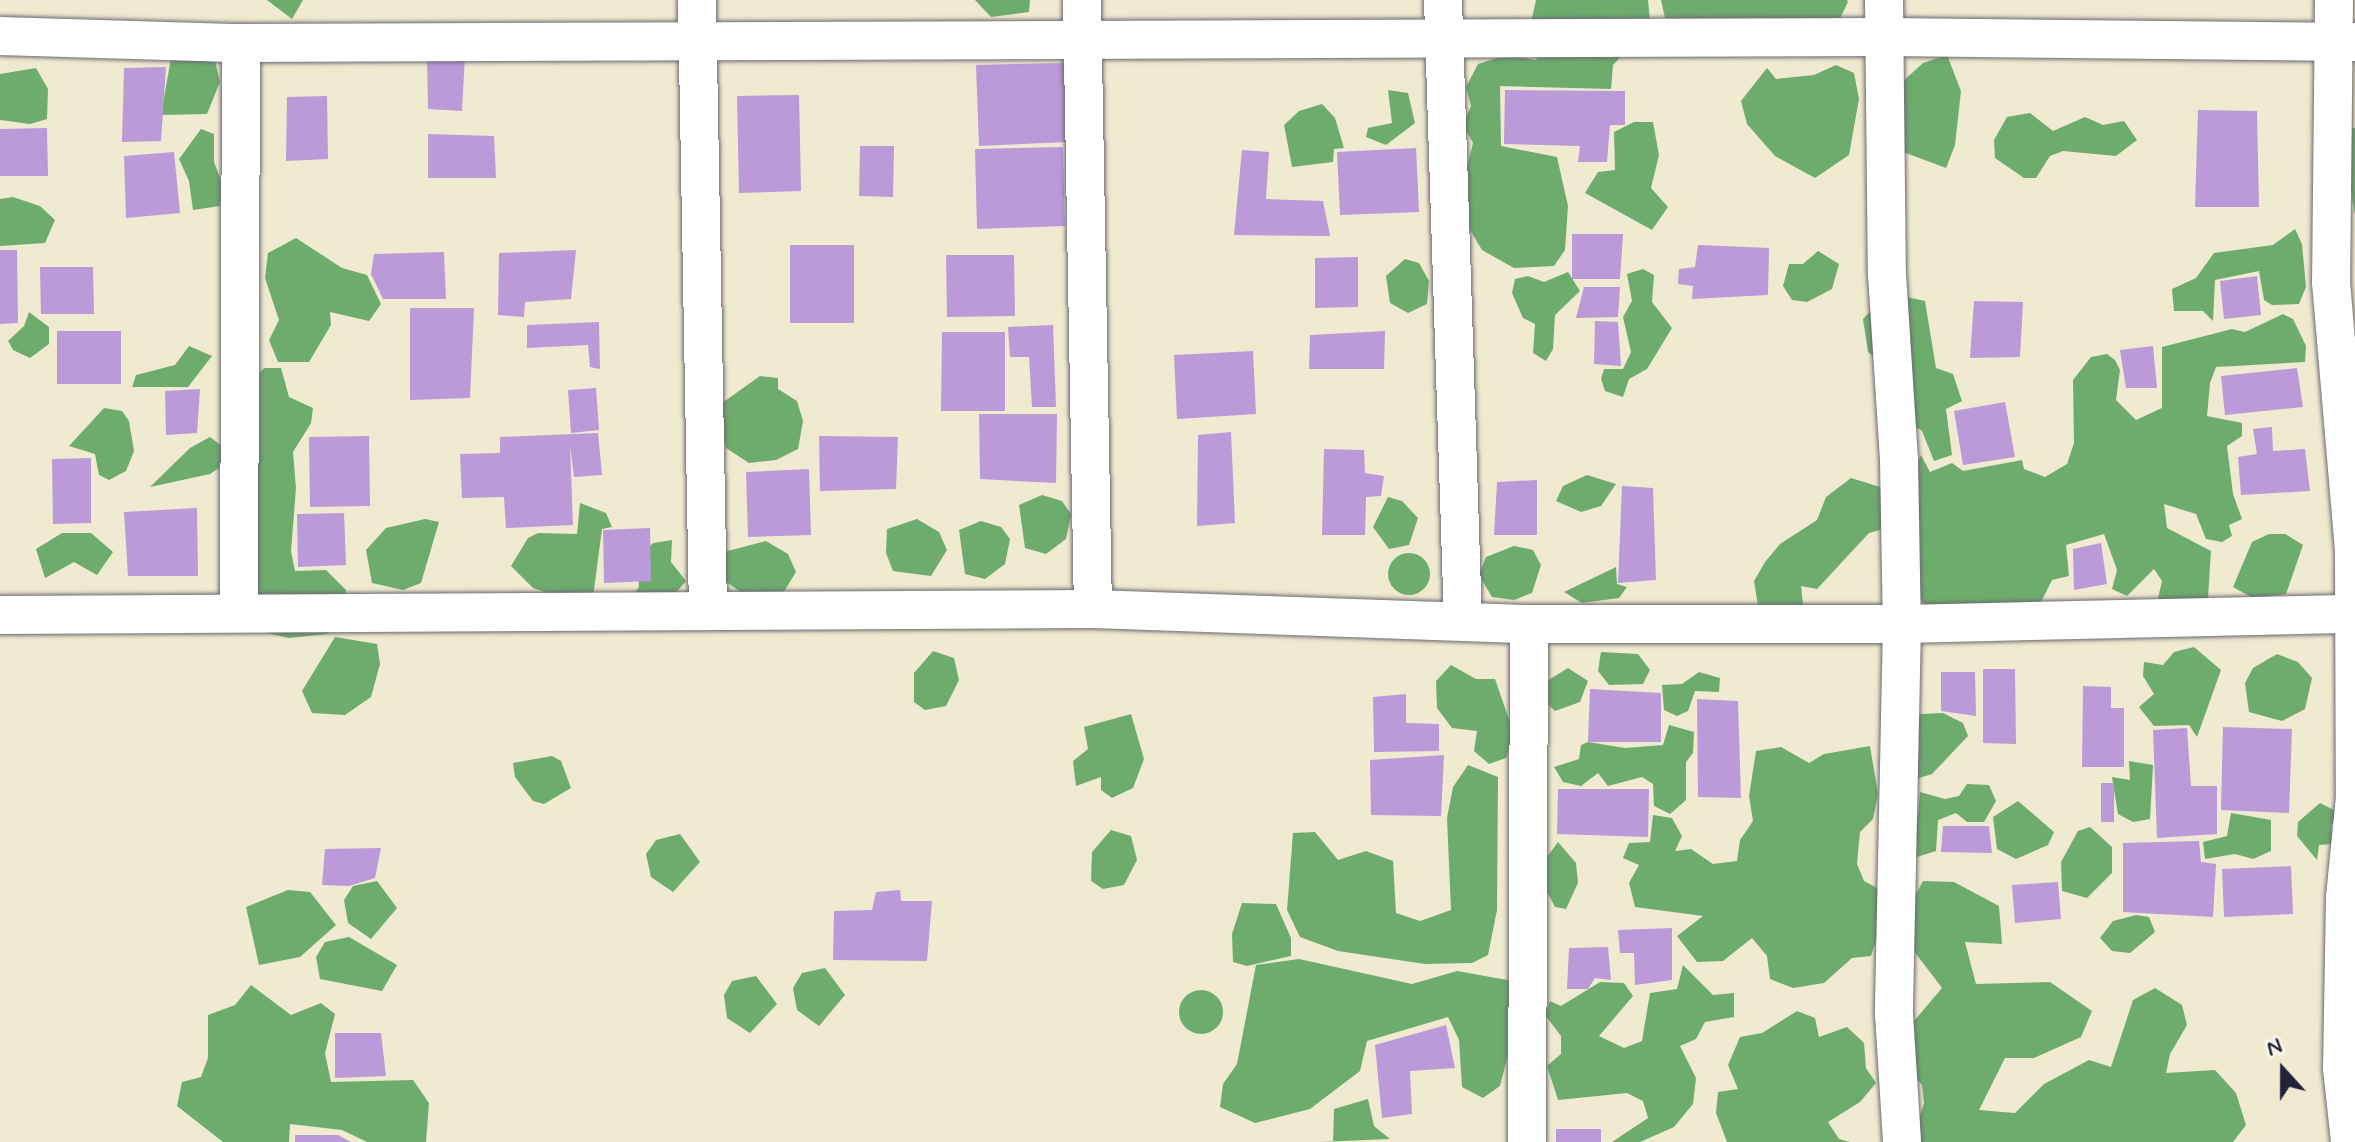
<!DOCTYPE html>
<html>
<head>
<meta charset="utf-8">
<style>
	body { margin:0 }
	#map { position:relative; width:2355px; height:1142px; overflow:hidden; background:#f0ead1; font-family:Mynerve,sans-serif }
	div>[style] { position:absolute }
	[style*='--x'] { left:calc(var(--x)*1px); top:calc(var(--y)*1px); width:calc(var(--w)*1px); rotate:calc(var(--a)*1deg) }
	.forest>* { inset:0; background:#6eac6e }
	.round { border-radius:50% }
	.building>* { inset:0; background:#ba9ad9 }
	.roads { filter:drop-shadow(0 0 2px #6a6870) drop-shadow(0 0 2px #6a6870) }
	.minor>* { height:38px; margin:-19px; padding:0 19px; transform-origin:19px; border-radius:19px; background:#fff }
	span { translate:-50% -50%; white-space:nowrap; text-align:center; line-height:1.15; -webkit-text-stroke:7px #fbf7ec; paint-order:stroke }
	.north { position:absolute; left:2243px; top:1030px; width:80px; height:80px; -webkit-text-stroke:6px #fbf7ec; paint-order:stroke; rotate:339deg; font-size:22px; font-weight:700; line-height:32px; text-align:center; color:#22223b }
	.north::after { content:''; display:block; margin:auto; width:28px; height:36px; background:#22223b; clip-path:polygon(50% 0,100% 100%,50% 72%,0 100%) }
</style>
</head>
<body>
<div id="map">
	<div class="forest">
		<i style="clip-path:polygon(267px 0,303px 0,292px 19px)"></i>
		<i style="clip-path:polygon(975px 0,1030px 0,1029px 12px,991px 17px)"></i>
		<i style="clip-path:polygon(1536px 0,1648px 0,1650px 21px,1530px 27px)"></i>
		<i style="clip-path:polygon(1661px 0,1847px 0,1848px 2px,1822px 55px,1665px 18px)"></i>
		<i style="clip-path:polygon(1543px 44px,1628px 49px,1613px 65px,1611px 89px,1500px 86px,1501px 146px,1557px 157px,1568px 206px,1565px 250px,1554px 266px,1514px 268px,1482px 250px,1467px 225px,1463px 184px,1473px 143px,1463px 125px,1471px 106px,1466px 87px,1478px 64px,1507px 55px,1536px 60px)"></i>
		<i style="clip-path:polygon(1947px 55px,1961px 91px,1955px 145px,1946px 168px,1898px 150px,1901px 83px,1923px 63px)"></i>
		<i style="clip-path:polygon(214px 56px,220px 82px,207px 114px,161px 115px,171px 58px)"></i>
		<i style="clip-path:polygon(1836px 65px,1854px 73px,1859px 99px,1849px 155px,1815px 178px,1775px 156px,1747px 124px,1741px 101px,1767px 68px,1776px 79px,1814px 75px)"></i>
		<i style="clip-path:polygon(36px 68px,48px 89px,47px 119px,30px 124px,0 120px,0 74px)"></i>
		<i style="clip-path:polygon(1388px 90px,1408px 93px,1415px 123px,1386px 145px,1366px 137px,1368px 128px,1392px 123px)"></i>
		<i style="clip-path:polygon(1322px 104px,1335px 118px,1344px 148px,1334px 149px,1333px 162px,1292px 167px,1284px 125px,1299px 111px)"></i>
		<i style="clip-path:polygon(2030px 113px,2053px 131px,2085px 117px,2103px 125px,2124px 121px,2137px 140px,2116px 156px,2063px 151px,2050px 156px,2036px 178px,2024px 178px,1995px 158px,1994px 140px,2007px 117px)"></i>
		<i style="clip-path:polygon(1634px 122px,1653px 122px,1659px 155px,1651px 188px,1668px 207px,1652px 230px,1585px 193px,1598px 172px,1615px 170px,1614px 132px)"></i>
		<i style="clip-path:polygon(2355px 128px,2355px 216px,2351px 190px,2338px 171px,2349px 129px)"></i>
		<i style="clip-path:polygon(201px 129px,214px 134px,214px 162px,224px 188px,220px 206px,193px 210px,189px 181px,179px 159px)"></i>
		<i style="clip-path:polygon(13px 197px,40px 206px,55px 220px,45px 243px,0 246px,0 199px)"></i>
		<i style="clip-path:polygon(2295px 229px,2302px 244px,2306px 287px,2299px 304px,2272px 305px,2264px 300px,2259px 271px,2215px 280px,2213px 321px,2203px 311px,2174px 311px,2172px 289px,2196px 278px,2214px 253px,2273px 245px)"></i>
		<i style="clip-path:polygon(296px 238px,342px 268px,367px 275px,381px 304px,369px 321px,330px 312px,331px 325px,309px 362px,278px 362px,269px 340px,279px 320px,265px 278px,268px 253px)"></i>
		<i style="clip-path:polygon(1818px 251px,1839px 264px,1832px 289px,1807px 302px,1792px 300px,1783px 286px,1789px 264px,1803px 264px)"></i>
		<i style="clip-path:polygon(1405px 259px,1419px 263px,1429px 281px,1427px 304px,1408px 313px,1390px 303px,1386px 276px)"></i>
		<i style="clip-path:polygon(1643px 269px,1654px 275px,1652px 302px,1672px 328px,1647px 369px,1629px 379px,1623px 397px,1605px 391px,1601px 379px,1604px 369px,1623px 369px,1631px 352px,1623px 317px,1632px 301px,1627px 274px)"></i>
		<i style="clip-path:polygon(1568px 272px,1580px 291px,1555px 315px,1553px 349px,1546px 361px,1533px 353px,1535px 324px,1523px 318px,1512px 293px,1515px 279px,1528px 276px,1544px 282px)"></i>
		<i style="clip-path:polygon(1888px 293px,1925px 301px,1936px 368px,1953px 374px,1962px 401px,1946px 409px,1952px 455px,1934px 461px,1922px 431px,1883px 406px,1898px 377px,1868px 352px,1863px 319px)"></i>
		<i style="clip-path:polygon(29px 312px,49px 327px,49px 344px,30px 358px,13px 350px,8px 341px,24px 326px)"></i>
		<i style="clip-path:polygon(2283px 314px,2293px 319px,2306px 346px,2305px 362px,2216px 367px,2210px 383px,2207px 416px,2242px 423px,2242px 436px,2227px 446px,2233px 494px,2242px 519px,2229px 525px,2232px 536px,2222px 542px,2206px 539px,2196px 514px,2164px 504px,2167px 528px,2211px 551px,2208px 598px,2200px 610px,2170px 608px,2158px 598px,2162px 581px,2154px 569px,2127px 596px,2112px 589px,2117px 570px,2104px 534px,2066px 545px,2069px 576px,2052px 580px,2036px 612px,1926px 605px,1905px 583px,1901px 524px,1869px 533px,1817px 589px,1801px 586px,1803px 604px,1796px 620px,1760px 618px,1754px 581px,1765px 562px,1780px 544px,1817px 520px,1826px 497px,1851px 478px,1903px 494px,1921px 455px,1930px 472px,1952px 463px,1963px 471px,2022px 460px,2024px 469px,2045px 477px,2067px 464px,2074px 443px,2073px 380px,2091px 357px,2107px 354px,2115px 360px,2120px 370px,2116px 400px,2136px 420px,2162px 408px,2162px 347px,2232px 329px,2245px 332px)"></i>
		<i style="clip-path:polygon(189px 346px,212px 356px,188px 387px,132px 387px,136px 375px,175px 365px)"></i>
		<i style="clip-path:polygon(264px 368px,281px 368px,289px 397px,313px 408px,311px 423px,293px 452px,296px 488px,291px 551px,295px 571px,326px 570px,346px 590px,342px 619px,327px 634px,289px 638px,258px 631px,250px 384px)"></i>
		<i style="clip-path:polygon(760px 376px,778px 378px,778px 389px,797px 401px,803px 421px,798px 449px,776px 460px,749px 463px,726px 448px,715px 408px)"></i>
		<i style="clip-path:polygon(104px 408px,122px 411px,129px 421px,134px 451px,126px 471px,109px 480px,99px 475px,95px 454px,69px 446px)"></i>
		<i style="clip-path:polygon(210px 437px,227px 450px,222px 466px,210px 474px,150px 487px,190px 448px)"></i>
		<i style="clip-path:polygon(1587px 475px,1616px 484px,1601px 506px,1581px 512px,1556px 501px,1563px 486px)"></i>
		<i style="clip-path:polygon(1042px 495px,1062px 501px,1071px 514px,1066px 539px,1046px 554px,1025px 548px,1019px 505px)"></i>
		<i style="clip-path:polygon(1388px 497px,1402px 501px,1418px 518px,1409px 545px,1389px 549px,1373px 527px)"></i>
		<i style="clip-path:polygon(580px 503px,606px 513px,612px 527px,602px 529px,593px 597px,559px 597px,533px 588px,511px 566px,528px 538px,538px 533px,577px 534px)"></i>
		<i style="clip-path:polygon(425px 519px,439px 522px,421px 583px,403px 590px,372px 583px,366px 550px,386px 528px)"></i>
		<i style="clip-path:polygon(917px 519px,939px 532px,947px 550px,931px 576px,893px 571px,886px 553px,887px 529px)"></i>
		<i style="clip-path:polygon(981px 521px,1001px 527px,1010px 539px,1005px 564px,985px 579px,965px 574px,959px 530px)"></i>
		<i style="clip-path:polygon(62px 533px,91px 533px,113px 552px,97px 575px,74px 562px,45px 578px,36px 549px)"></i>
		<i style="clip-path:polygon(2269px 534px,2285px 534px,2303px 545px,2286px 594px,2253px 598px,2233px 587px,2252px 542px)"></i>
		<i style="clip-path:polygon(672px 540px,671px 562px,686px 581px,673px 596px,630px 599px,639px 587px,636px 559px,653px 543px)"></i>
		<i style="clip-path:polygon(766px 541px,788px 554px,796px 572px,780px 598px,742px 593px,717px 575px,720px 553px)"></i>
		<i style="clip-path:polygon(1514px 546px,1533px 550px,1541px 565px,1532px 593px,1514px 600px,1492px 597px,1479px 575px,1486px 557px)"></i>
		<i class="round" style="left:1388px;top:553px;width:42px;height:42px"></i>
		<i style="clip-path:polygon(1616px 567px,1617px 584px,1627px 587px,1619px 598px,1582px 603px,1564px 592px)"></i>
		<i style="clip-path:polygon(335px 637px,377px 644px,380px 664px,371px 697px,345px 715px,312px 713px,302px 691px)"></i>
		<i style="clip-path:polygon(2194px 647px,2221px 670px,2197px 737px,2189px 725px,2154px 726px,2139px 707px,2154px 694px,2143px 676px,2144px 662px,2163px 665px,2174px 652px)"></i>
		<i style="clip-path:polygon(933px 651px,954px 658px,959px 680px,946px 706px,925px 710px,914px 702px,914px 673px)"></i>
		<i style="clip-path:polygon(1601px 652px,1638px 654px,1650px 670px,1643px 684px,1609px 685px,1598px 671px)"></i>
		<i style="clip-path:polygon(2277px 654px,2298px 662px,2312px 678px,2305px 709px,2282px 721px,2249px 712px,2245px 683px,2253px 668px)"></i>
		<i style="clip-path:polygon(1451px 665px,1476px 679px,1495px 679px,1514px 734px,1506px 758px,1489px 764px,1474px 751px,1477px 731px,1452px 728px,1437px 708px,1436px 681px)"></i>
		<i style="clip-path:polygon(1568px 668px,1588px 681px,1580px 702px,1555px 711px,1541px 698px,1547px 681px)"></i>
		<i style="clip-path:polygon(1699px 672px,1720px 678px,1719px 692px,1695px 691px,1688px 711px,1677px 716px,1664px 710px,1662px 685px,1682px 684px)"></i>
		<i style="clip-path:polygon(1943px 713px,1963px 723px,1968px 736px,1932px 774px,1913px 780px,1911px 727px,1921px 714px)"></i>
		<i style="clip-path:polygon(1131px 714px,1144px 759px,1133px 788px,1112px 798px,1101px 790px,1101px 777px,1076px 786px,1073px 761px,1088px 749px,1084px 727px)"></i>
		<i style="clip-path:polygon(1669px 725px,1694px 732px,1693px 753px,1686px 762px,1686px 800px,1670px 814px,1654px 806px,1653px 784px,1642px 777px,1608px 786px,1598px 773px,1581px 786px,1563px 782px,1554px 767px,1579px 759px,1581px 745px,1588px 742px,1625px 748px,1663px 745px)"></i>
		<i style="clip-path:polygon(1870px 746px,1878px 794px,1873px 819px,1860px 832px,1857px 864px,1864px 881px,1879px 889px,1878px 934px,1871px 956px,1852px 958px,1824px 983px,1793px 988px,1770px 979px,1767px 956px,1752px 938px,1723px 961px,1697px 962px,1677px 936px,1703px 916px,1635px 907px,1629px 883px,1639px 865px,1623px 858px,1629px 843px,1650px 842px,1653px 815px,1672px 818px,1682px 836px,1675px 851px,1691px 849px,1713px 864px,1737px 861px,1740px 840px,1753px 821px,1749px 796px,1756px 751px,1781px 747px,1809px 763px,1824px 754px)"></i>
		<i style="clip-path:polygon(552px 756px,561px 761px,571px 788px,544px 804px,533px 801px,515px 777px,513px 763px)"></i>
		<i style="clip-path:polygon(2129px 761px,2153px 765px,2150px 819px,2133px 822px,2118px 814px,2112px 777px,2130px 780px)"></i>
		<i style="clip-path:polygon(1468px 765px,1498px 777px,1497px 910px,1488px 955px,1472px 963px,1425px 964px,1338px 951px,1300px 937px,1287px 910px,1293px 833px,1315px 832px,1338px 860px,1366px 851px,1393px 861px,1396px 913px,1420px 921px,1451px 910px,1447px 818px,1453px 787px)"></i>
		<i style="clip-path:polygon(1967px 784px,1989px 785px,1996px 801px,1984px 822px,1967px 822px,1956px 813px,1938px 820px,1936px 851px,1917px 857px,1886px 847px,1894px 819px,1918px 816px,1920px 792px,1945px 799px,1959px 796px)"></i>
		<i style="clip-path:polygon(2018px 801px,2054px 832px,2048px 845px,2016px 859px,1997px 849px,1993px 817px)"></i>
		<i style="clip-path:polygon(2320px 803px,2340px 813px,2331px 826px,2333px 844px,2319px 845px,2317px 860px,2297px 836px,2298px 822px)"></i>
		<i style="clip-path:polygon(2231px 813px,2271px 820px,2271px 851px,2253px 859px,2235px 854px,2205px 859px,2203px 842px,2227px 836px)"></i>
		<i style="clip-path:polygon(2090px 827px,2112px 847px,2112px 873px,2087px 898px,2062px 891px,2061px 862px,2078px 831px)"></i>
		<i style="clip-path:polygon(1111px 830px,1131px 836px,1137px 860px,1124px 885px,1103px 889px,1091px 881px,1092px 852px)"></i>
		<i style="clip-path:polygon(680px 834px,700px 862px,673px 892px,651px 877px,646px 854px,656px 840px)"></i>
		<i style="clip-path:polygon(1558px 842px,1576px 863px,1578px 883px,1566px 909px,1555px 907px,1544px 886px,1544px 861px)"></i>
		<i style="clip-path:polygon(377px 881px,397px 908px,371px 939px,348px 923px,344px 900px,353px 886px)"></i>
		<i style="clip-path:polygon(1923px 881px,1954px 882px,1999px 906px,2002px 944px,1965px 942px,1976px 984px,2050px 982px,2092px 1011px,2081px 1037px,2034px 1058px,2005px 1058px,1979px 1110px,2015px 1113px,2044px 1084px,2089px 1060px,2111px 1067px,2133px 1000px,2155px 988px,2182px 1005px,2187px 1025px,2170px 1054px,2166px 1073px,2215px 1070px,2236px 1093px,2246px 1125px,2233px 1142px,1912px 1142px,1924px 1103px,1922px 1085px,1902px 1062px,1903px 1034px,1942px 988px,1904px 938px,1906px 912px)"></i>
		<i style="clip-path:polygon(288px 890px,310px 892px,336px 925px,300px 957px,259px 965px,246px 907px)"></i>
		<i style="clip-path:polygon(1242px 903px,1276px 904px,1291px 938px,1291px 956px,1247px 966px,1233px 962px,1232px 934px)"></i>
		<i style="clip-path:polygon(2136px 915px,2149px 917px,2155px 932px,2130px 953px,2112px 951px,2100px 938px,2113px 921px)"></i>
		<i style="clip-path:polygon(349px 937px,397px 965px,382px 991px,320px 979px,316px 957px,325px 942px)"></i>
		<i style="clip-path:polygon(1299px 959px,1412px 984px,1457px 971px,1513px 981px,1512px 1039px,1500px 1086px,1483px 1098px,1462px 1087px,1459px 1040px,1448px 1017px,1367px 1041px,1360px 1071px,1310px 1109px,1255px 1123px,1220px 1107px,1223px 1084px,1237px 1064px,1256px 965px)"></i>
		<i style="clip-path:polygon(1683px 965px,1713px 995px,1734px 993px,1734px 1017px,1705px 1022px,1696px 1039px,1680px 1046px,1696px 1078px,1693px 1104px,1674px 1127px,1640px 1142px,1612px 1142px,1648px 1118px,1643px 1101px,1627px 1093px,1558px 1100px,1547px 1066px,1561px 1054px,1561px 1036px,1545px 1015px,1550px 1001px,1561px 1006px,1600px 982px,1624px 983px,1633px 996px,1599px 1036px,1624px 1048px,1642px 1041px,1650px 993px,1677px 989px)"></i>
		<i style="clip-path:polygon(825px 968px,845px 995px,819px 1026px,797px 1010px,793px 988px,802px 973px)"></i>
		<i style="clip-path:polygon(756px 976px,777px 1004px,750px 1033px,727px 1018px,724px 995px,732px 981px)"></i>
		<i style="clip-path:polygon(251px 985px,291px 1015px,321px 1003px,335px 1014px,325px 1053px,331px 1082px,413px 1080px,429px 1103px,426px 1142px,367px 1142px,342px 1130px,290px 1124px,289px 1142px,223px 1142px,177px 1106px,182px 1082px,201px 1077px,208px 1058px,208px 1015px,235px 1005px)"></i>
		<i class="round" style="left:1179px;top:990px;width:44px;height:44px"></i>
		<i style="clip-path:polygon(1797px 1011px,1815px 1018px,1819px 1037px,1847px 1027px,1864px 1043px,1866px 1068px,1876px 1083px,1860px 1102px,1828px 1122px,1839px 1139px,1850px 1142px,1727px 1142px,1716px 1113px,1718px 1092px,1738px 1089px,1728px 1065px,1740px 1037px,1762px 1033px)"></i>
		<i style="clip-path:polygon(1368px 1099px,1374px 1126px,1390px 1139px,1318px 1142px,1333px 1141px,1334px 1109px)"></i>
	</div>
	<div class="building">
		<i style="clip-path:polygon(465px 55px,462px 111px,428px 109px,427px 56px)"></i>
		<i style="clip-path:polygon(1064px 63px,1067px 142px,979px 146px,976px 65px)"></i>
		<i style="clip-path:polygon(166px 67px,161px 141px,122px 142px,124px 68px)"></i>
		<i style="clip-path:polygon(1505px 90px,1625px 91px,1625px 125px,1610px 125px,1607px 162px,1578px 162px,1580px 146px,1504px 144px)"></i>
		<i style="clip-path:polygon(799px 95px,801px 191px,739px 193px,737px 96px)"></i>
		<i style="clip-path:polygon(327px 96px,328px 159px,286px 161px,287px 97px)"></i>
		<i style="clip-path:polygon(2198px 110px,2257px 111px,2259px 207px,2195px 207px)"></i>
		<i style="clip-path:polygon(47px 128px,48px 176px,0 176px,0 129px)"></i>
		<i style="clip-path:polygon(428px 134px,494px 136px,496px 178px,428px 178px)"></i>
		<i style="clip-path:polygon(860px 146px,894px 146px,893px 197px,859px 196px)"></i>
		<i style="clip-path:polygon(1063px 147px,1065px 226px,977px 229px,975px 149px)"></i>
		<i style="clip-path:polygon(1416px 148px,1419px 212px,1340px 215px,1337px 152px)"></i>
		<i style="clip-path:polygon(1242px 150px,1269px 152px,1266px 199px,1323px 201px,1330px 236px,1234px 235px)"></i>
		<i style="clip-path:polygon(174px 152px,180px 213px,126px 218px,124px 156px)"></i>
		<i style="clip-path:polygon(1572px 234px,1623px 234px,1620px 279px,1572px 279px)"></i>
		<i style="clip-path:polygon(790px 245px,854px 245px,854px 323px,790px 323px)"></i>
		<i style="clip-path:polygon(1698px 245px,1769px 248px,1768px 295px,1692px 299px,1693px 286px,1678px 284px,1679px 269px,1695px 267px)"></i>
		<i style="clip-path:polygon(0 250px,17px 250px,18px 323px,0 324px)"></i>
		<i style="clip-path:polygon(576px 250px,571px 299px,525px 302px,524px 317px,498px 315px,499px 253px)"></i>
		<i style="clip-path:polygon(444px 252px,446px 299px,383px 299px,371px 274px,374px 254px)"></i>
		<i style="clip-path:polygon(946px 255px,1014px 255px,1015px 316px,947px 317px)"></i>
		<i style="clip-path:polygon(1358px 257px,1358px 307px,1315px 308px,1315px 258px)"></i>
		<i style="clip-path:polygon(40px 267px,93px 267px,94px 314px,41px 314px)"></i>
		<i style="clip-path:polygon(2257px 276px,2261px 315px,2224px 319px,2220px 281px)"></i>
		<i style="clip-path:polygon(1584px 287px,1620px 287px,1618px 317px,1576px 318px)"></i>
		<i style="clip-path:polygon(1974px 301px,2023px 302px,2020px 357px,1970px 358px)"></i>
		<i style="clip-path:polygon(410px 308px,474px 308px,470px 398px,410px 400px)"></i>
		<i style="clip-path:polygon(1595px 321px,1618px 322px,1621px 366px,1594px 364px)"></i>
		<i style="clip-path:polygon(599px 322px,600px 369px,590px 367px,588px 345px,527px 348px,527px 325px)"></i>
		<i style="clip-path:polygon(1053px 325px,1056px 407px,1032px 407px,1029px 357px,1010px 357px,1008px 327px)"></i>
		<i style="clip-path:polygon(57px 331px,121px 331px,121px 384px,57px 384px)"></i>
		<i style="clip-path:polygon(1385px 331px,1384px 369px,1309px 369px,1310px 335px)"></i>
		<i style="clip-path:polygon(942px 332px,1005px 332px,1005px 411px,941px 411px)"></i>
		<i style="clip-path:polygon(2153px 346px,2157px 388px,2126px 388px,2120px 350px)"></i>
		<i style="clip-path:polygon(1253px 351px,1256px 414px,1177px 419px,1174px 355px)"></i>
		<i style="clip-path:polygon(2297px 368px,2303px 407px,2225px 415px,2221px 376px)"></i>
		<i style="clip-path:polygon(596px 388px,599px 430px,571px 433px,568px 390px)"></i>
		<i style="clip-path:polygon(200px 389px,197px 433px,166px 435px,165px 391px)"></i>
		<i style="clip-path:polygon(2005px 402px,2015px 457px,1963px 465px,1954px 411px)"></i>
		<i style="clip-path:polygon(979px 414px,1057px 414px,1056px 483px,980px 479px)"></i>
		<i style="clip-path:polygon(2272px 427px,2273px 451px,2305px 449px,2310px 491px,2241px 495px,2238px 457px,2257px 454px,2253px 429px)"></i>
		<i style="clip-path:polygon(1231px 432px,1235px 523px,1197px 526px,1198px 435px)"></i>
		<i style="clip-path:polygon(598px 433px,602px 475px,574px 477px,570px 445px,573px 525px,506px 528px,504px 497px,462px 498px,460px 454px,500px 453px,500px 437px)"></i>
		<i style="clip-path:polygon(369px 436px,370px 506px,310px 507px,309px 437px)"></i>
		<i style="clip-path:polygon(819px 436px,898px 437px,896px 489px,820px 491px)"></i>
		<i style="clip-path:polygon(1324px 449px,1364px 450px,1365px 473px,1384px 476px,1381px 496px,1366px 497px,1365px 535px,1322px 535px)"></i>
		<i style="clip-path:polygon(91px 458px,91px 523px,53px 524px,52px 459px)"></i>
		<i style="clip-path:polygon(809px 469px,811px 535px,748px 537px,746px 472px)"></i>
		<i style="clip-path:polygon(1537px 480px,1537px 535px,1494px 535px,1497px 482px)"></i>
		<i style="clip-path:polygon(1622px 486px,1653px 488px,1656px 580px,1618px 583px)"></i>
		<i style="clip-path:polygon(197px 508px,198px 576px,128px 576px,124px 512px)"></i>
		<i style="clip-path:polygon(344px 513px,346px 565px,298px 567px,297px 514px)"></i>
		<i style="clip-path:polygon(650px 528px,651px 581px,604px 583px,603px 530px)"></i>
		<i style="clip-path:polygon(2101px 543px,2107px 584px,2074px 590px,2073px 549px)"></i>
		<i style="clip-path:polygon(1983px 669px,2015px 669px,2016px 744px,1983px 743px)"></i>
		<i style="clip-path:polygon(1941px 672px,1975px 672px,1976px 716px,1941px 711px)"></i>
		<i style="clip-path:polygon(2083px 686px,2111px 687px,2111px 708px,2124px 708px,2124px 767px,2082px 767px)"></i>
		<i style="clip-path:polygon(1590px 689px,1661px 693px,1661px 742px,1588px 742px)"></i>
		<i style="clip-path:polygon(1406px 694px,1406px 723px,1439px 724px,1439px 751px,1374px 752px,1373px 697px)"></i>
		<i style="clip-path:polygon(1697px 699px,1738px 701px,1741px 798px,1698px 797px)"></i>
		<i style="clip-path:polygon(2223px 727px,2292px 729px,2289px 813px,2221px 810px)"></i>
		<i style="clip-path:polygon(2187px 728px,2191px 786px,2217px 786px,2217px 834px,2157px 838px,2153px 730px)"></i>
		<i style="clip-path:polygon(1444px 755px,1441px 816px,1371px 815px,1370px 760px)"></i>
		<i style="clip-path:polygon(2101px 783px,2114px 783px,2114px 822px,2101px 822px)"></i>
		<i style="clip-path:polygon(1558px 789px,1649px 789px,1648px 837px,1557px 834px)"></i>
		<i style="clip-path:polygon(1943px 826px,1989px 826px,1992px 853px,1941px 852px)"></i>
		<i style="clip-path:polygon(2199px 841px,2201px 862px,2216px 864px,2213px 917px,2123px 912px,2123px 843px)"></i>
		<i style="clip-path:polygon(381px 848px,375px 878px,349px 886px,322px 885px,325px 849px)"></i>
		<i style="clip-path:polygon(2291px 866px,2293px 914px,2224px 917px,2222px 869px)"></i>
		<i style="clip-path:polygon(2058px 882px,2061px 919px,2015px 923px,2012px 885px)"></i>
		<i style="clip-path:polygon(900px 890px,901px 901px,932px 901px,927px 961px,833px 960px,834px 911px,872px 910px,876px 892px)"></i>
		<i style="clip-path:polygon(1672px 928px,1672px 980px,1635px 985px,1634px 953px,1620px 953px,1618px 930px)"></i>
		<i style="clip-path:polygon(1608px 947px,1611px 980px,1595px 978px,1588px 989px,1567px 989px,1569px 948px)"></i>
		<i style="clip-path:polygon(1446px 1025px,1455px 1068px,1410px 1071px,1412px 1114px,1382px 1118px,1375px 1045px)"></i>
		<i style="clip-path:polygon(335px 1033px,381px 1033px,386px 1076px,335px 1078px)"></i>
		<i style="clip-path:polygon(1556px 1129px,1601px 1129px,1601px 1142px,1556px 1142px)"></i>
		<i style="clip-path:polygon(295px 1135px,338px 1135px,351px 1142px,295px 1142px)"></i>
	</div>
	<div class="roads">
		<div class="minor">
			<i style="--x:697;--y:0;--w:611;--a:88.97"></i>
			<i style="--x:1082;--y:0;--w:609;--a:88.97"></i>
			<i style="--x:1443;--y:0;--w:622;--a:88.16"></i>
			<i style="--x:1884;--y:0;--w:274;--a:89.4"></i>
			<i style="--x:1887;--y:274;--w:186;--a:86.3"></i>
			<i style="--x:1899;--y:460;--w:164;--a:89"></i>
			<i style="--x:1902;--y:624;--w:390;--a:91.2"></i>
			<i style="--x:1894;--y:1014;--w:128;--a:86.4"></i>
			<i style="--x:2334;--y:0;--w:282;--a:90.6"></i>
			<i style="--x:2331;--y:282;--w:272;--a:85.1"></i>
			<i style="--x:2354;--y:553;--w:244;--a:89.8"></i>
			<i style="--x:2355;--y:797;--w:101;--a:95.7"></i>
			<i style="--x:2345;--y:898;--w:170;--a:91"></i>
			<i style="--x:2342;--y:1068;--w:74;--a:83.8"></i>
			<i style="--x:0;--y:36;--w:241;--a:1.7"></i>
			<i style="--x:241;--y:43;--w:1645;--a:-0.21"></i>
			<i style="--x:1886;--y:37;--w:469;--a:0.6"></i>
			<i style="--x:239;--y:613;--w:570;--a:-89.8"></i>
			<i style="--x:0;--y:615;--w:1093;--a:-0.31"></i>
			<i style="--x:1093;--y:609;--w:436;--a:2"></i>
			<i style="--x:1529;--y:624;--w:373;--a:0"></i>
			<i style="--x:1902;--y:624;--w:453;--a:-1.3"></i>
			<i style="--x:1527;--y:1142;--w:518;--a:-89.78"></i>
		</div>
	</div>
	<div class="north">N</div>
</div>
</body>
</html>
